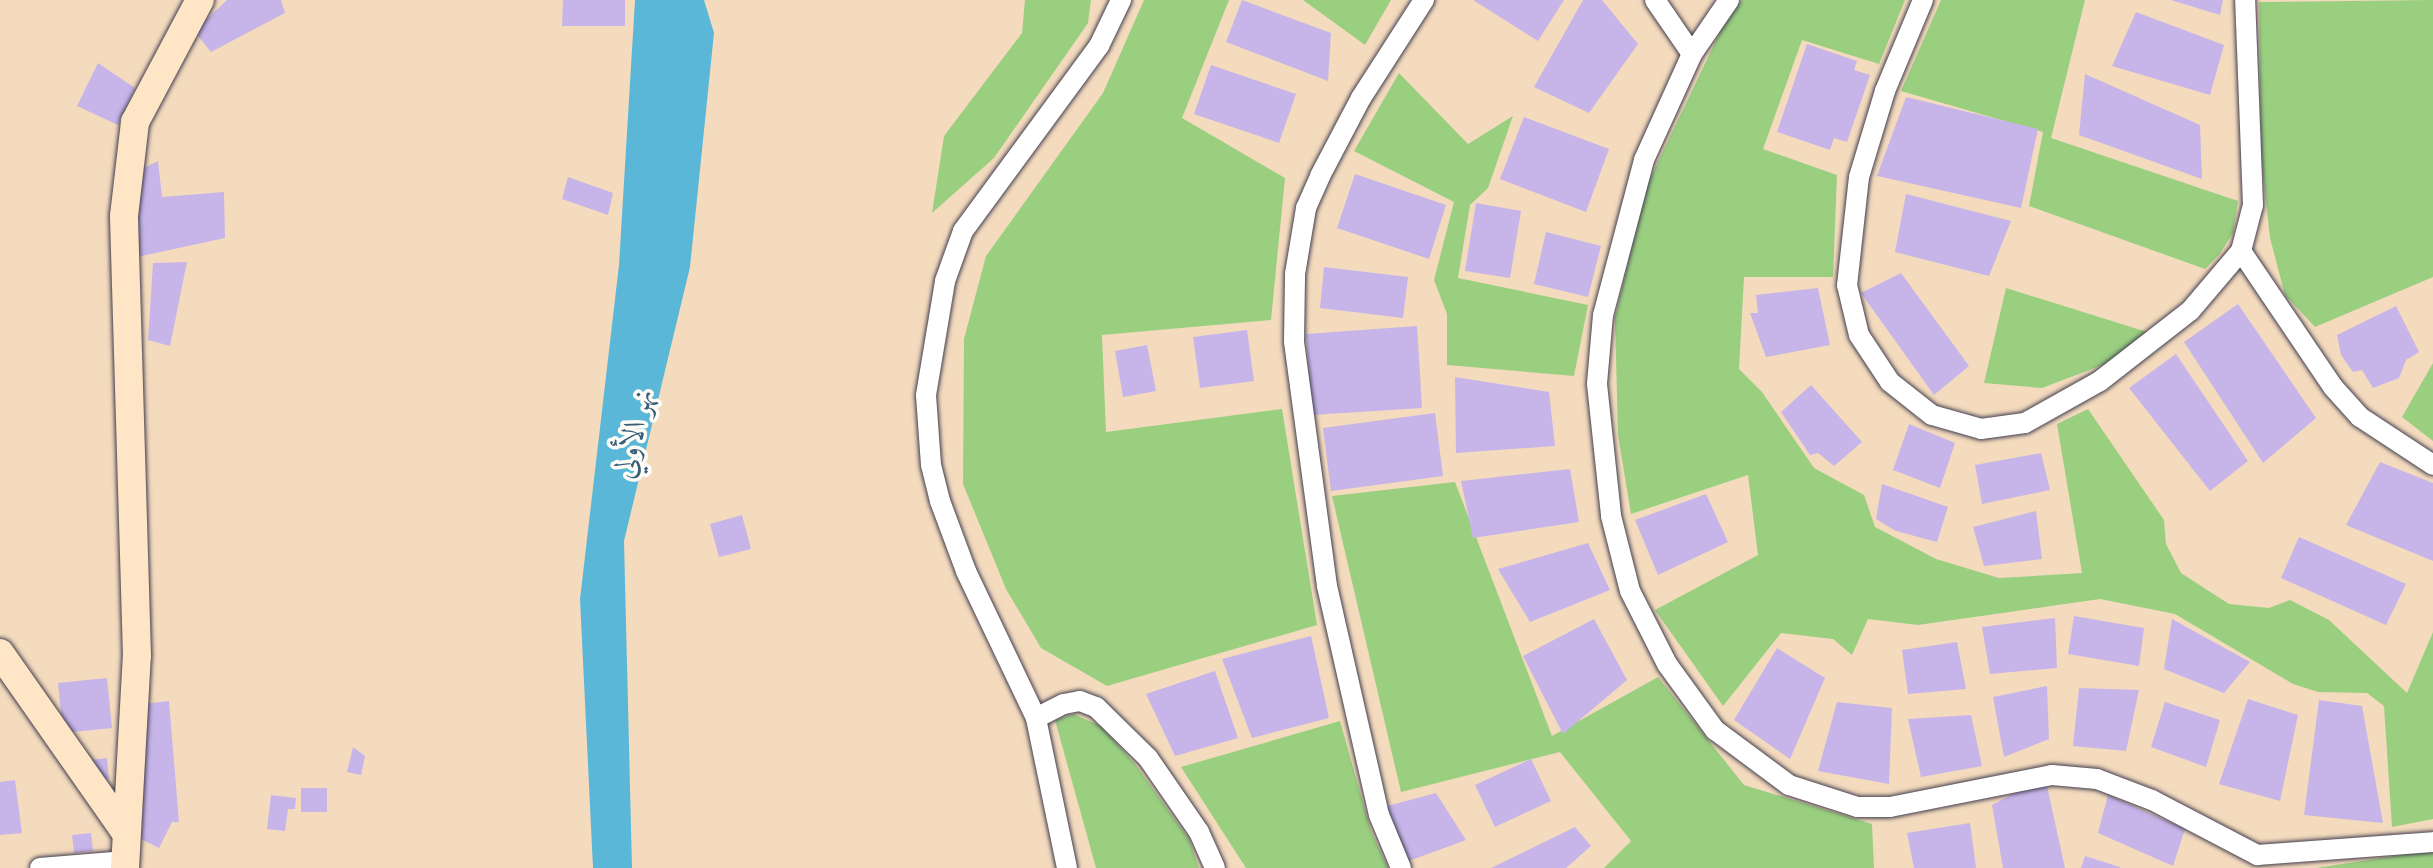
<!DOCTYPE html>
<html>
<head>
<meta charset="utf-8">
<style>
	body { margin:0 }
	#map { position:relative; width:2433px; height:868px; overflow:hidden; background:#f4dbbe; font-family:"Gentium Book Plus",Amiri,serif }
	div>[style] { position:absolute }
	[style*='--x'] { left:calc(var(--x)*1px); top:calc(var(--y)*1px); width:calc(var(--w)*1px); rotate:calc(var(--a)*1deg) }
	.green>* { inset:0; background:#9acf80 }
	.water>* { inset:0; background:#5bb7d8 }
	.building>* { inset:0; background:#c7b5e9 }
	.roads { filter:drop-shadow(0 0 2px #423e4f) drop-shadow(0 0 2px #423e4f) }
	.street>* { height:20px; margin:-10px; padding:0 10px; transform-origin:10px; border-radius:10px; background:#fff }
	.secondary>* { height:28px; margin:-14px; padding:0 14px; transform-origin:14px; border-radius:14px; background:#fde5c5 }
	span { translate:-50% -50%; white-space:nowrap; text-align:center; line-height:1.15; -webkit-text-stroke:7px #fdfcf7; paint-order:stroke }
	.water-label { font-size:30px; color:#395e7a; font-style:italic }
</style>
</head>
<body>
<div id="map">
	<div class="green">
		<i style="clip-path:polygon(1025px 0,1091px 0,1088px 23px,994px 158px,932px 213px,944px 136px,1022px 33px)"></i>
		<i style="clip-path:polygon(1144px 0,1229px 0,1182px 118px,1285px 178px,1271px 320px,1102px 335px,1106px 432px,1282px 409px,1317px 625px,1107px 686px,1041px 648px,1006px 589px,963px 484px,964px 339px,986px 256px,1103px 93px)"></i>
		<i style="clip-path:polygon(1303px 0,1391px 0,1365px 45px)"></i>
		<i style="clip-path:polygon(1742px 0,1905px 0,1879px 64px,1802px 40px,1763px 149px,1837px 175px,1833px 277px,1744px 277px,1739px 369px,1762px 392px,1814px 468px,1864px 495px,1875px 527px,1936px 559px,1999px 578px,2082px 573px,2057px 424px,2088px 409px,2164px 520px,2166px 544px,2181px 573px,2229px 604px,2269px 608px,2290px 600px,2329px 620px,2407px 693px,2433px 632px,2433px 819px,2392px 827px,2384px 706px,2367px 693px,2318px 692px,2293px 684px,2175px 614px,2100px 599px,1918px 625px,1868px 619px,1852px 655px,1833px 639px,1781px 633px,1723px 706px,1655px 610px,1758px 555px,1748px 475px,1631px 514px,1618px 435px,1615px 318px,1646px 187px,1723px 26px)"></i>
		<i style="clip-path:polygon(1941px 0,2085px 0,2051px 138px,2238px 201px,2233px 233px,2219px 255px,2205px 269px,2029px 206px,2043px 132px,1901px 91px)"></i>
		<i style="clip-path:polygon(2433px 0,2433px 277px,2315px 327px,2285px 295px,2270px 238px,2261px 155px,2259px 2px)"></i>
		<i style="clip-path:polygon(1399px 73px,1468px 144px,1513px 116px,1488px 188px,1470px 205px,1458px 278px,1588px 305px,1574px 376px,1447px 365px,1447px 314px,1434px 280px,1454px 202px,1354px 151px)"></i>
		<i style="clip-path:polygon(2006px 288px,2147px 332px,2113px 361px,2042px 388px,1984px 383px)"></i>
		<i style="clip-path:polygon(2433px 363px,2433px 441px,2402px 417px)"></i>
		<i style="clip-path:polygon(1455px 482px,1552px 736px,1658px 677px,1744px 785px,1872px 824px,1874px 868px,1604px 868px,1631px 841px,1560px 752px,1401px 792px,1332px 496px)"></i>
		<i style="clip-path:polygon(1073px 714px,1101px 726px,1135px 764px,1189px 839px,1199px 868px,1096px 868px,1055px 720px)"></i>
		<i style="clip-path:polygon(1340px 721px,1371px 831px,1388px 868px,1246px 868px,1181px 767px)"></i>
		<i style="clip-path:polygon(2433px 850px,2433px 868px,2316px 868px)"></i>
	</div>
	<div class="water">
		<i style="clip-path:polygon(635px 0,704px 0,714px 33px,690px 267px,624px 541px,632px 868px,593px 868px,580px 599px,619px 265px)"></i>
	</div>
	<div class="building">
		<i style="clip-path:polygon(227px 0,281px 0,285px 13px,211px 52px,194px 31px)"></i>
		<i style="clip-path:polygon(563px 0,625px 0,625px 26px,562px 26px)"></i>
		<i style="clip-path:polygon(1242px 0,1331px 33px,1328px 81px,1226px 42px)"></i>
		<i style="clip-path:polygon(1473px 0,1564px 0,1538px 41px)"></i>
		<i style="clip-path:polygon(1583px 0,1602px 0,1638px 44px,1589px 113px,1534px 87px)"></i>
		<i style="clip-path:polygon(2171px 0,2223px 0,2220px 15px)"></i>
		<i style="clip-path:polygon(2136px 12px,2224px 45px,2210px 95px,2112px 66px)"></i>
		<i style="clip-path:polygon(1807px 44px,1857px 61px,1854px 70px,1870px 75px,1847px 142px,1834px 138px,1830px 150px,1777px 132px)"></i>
		<i style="clip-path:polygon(98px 63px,135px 88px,118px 125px,77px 106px)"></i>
		<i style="clip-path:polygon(1211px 65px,1296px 94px,1279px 143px,1194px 114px)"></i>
		<i style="clip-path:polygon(2085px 74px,2200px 125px,2202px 179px,2079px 135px)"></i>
		<i style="clip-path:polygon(1906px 97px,2038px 129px,2021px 208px,1877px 176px)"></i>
		<i style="clip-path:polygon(1524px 117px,1609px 149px,1586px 212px,1500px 179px)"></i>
		<i style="clip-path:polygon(158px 161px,162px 197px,224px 192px,225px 238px,137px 257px,140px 170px)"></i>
		<i style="clip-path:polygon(1355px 174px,1446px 205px,1429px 259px,1337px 228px)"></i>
		<i style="clip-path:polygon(568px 177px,613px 193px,608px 215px,562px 199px)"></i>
		<i style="clip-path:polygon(1906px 194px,2011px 221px,1989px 276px,1895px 252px)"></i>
		<i style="clip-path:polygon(1476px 203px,1521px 211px,1510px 278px,1465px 271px)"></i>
		<i style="clip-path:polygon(1546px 232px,1601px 246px,1588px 297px,1534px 284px)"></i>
		<i style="clip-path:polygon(187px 262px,170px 346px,148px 340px,153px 263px)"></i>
		<i style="clip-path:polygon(1324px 267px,1408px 277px,1403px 318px,1320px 308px)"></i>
		<i style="clip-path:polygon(1901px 273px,1969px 366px,1934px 395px,1861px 293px)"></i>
		<i style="clip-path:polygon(1818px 288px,1830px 345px,1766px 357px,1750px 313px,1758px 313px,1756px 295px)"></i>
		<i style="clip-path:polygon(2238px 304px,2316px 418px,2263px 463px,2184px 342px)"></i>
		<i style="clip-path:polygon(2396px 306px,2419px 352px,2406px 360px,2399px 378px,2373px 388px,2362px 370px,2353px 372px,2341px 355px,2337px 335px)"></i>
		<i style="clip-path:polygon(1417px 326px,1422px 408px,1312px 415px,1306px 334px)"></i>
		<i style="clip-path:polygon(1247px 330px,1254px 381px,1200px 388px,1193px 337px)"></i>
		<i style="clip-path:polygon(1147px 345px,1156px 391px,1123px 397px,1115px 351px)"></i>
		<i style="clip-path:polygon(2176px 354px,2248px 461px,2210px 491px,2129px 388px)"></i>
		<i style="clip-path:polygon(1455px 377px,1549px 392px,1555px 446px,1456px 453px)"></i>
		<i style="clip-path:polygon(1811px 385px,1862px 442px,1834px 466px,1818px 453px,1810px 455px,1781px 412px)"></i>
		<i style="clip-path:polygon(1435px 413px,1443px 476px,1331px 491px,1323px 428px)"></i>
		<i style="clip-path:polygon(1909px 424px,1955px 443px,1940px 488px,1893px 470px)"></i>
		<i style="clip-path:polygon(2041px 453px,2050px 490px,1982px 504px,1975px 465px)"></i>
		<i style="clip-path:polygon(2380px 462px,2433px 483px,2433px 561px,2346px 525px)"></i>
		<i style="clip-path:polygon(1570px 469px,1579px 522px,1473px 538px,1461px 481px)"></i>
		<i style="clip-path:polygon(1882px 484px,1948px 507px,1937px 542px,1896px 531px,1876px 519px)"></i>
		<i style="clip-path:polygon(1706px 494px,1728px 542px,1658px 575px,1635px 520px)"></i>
		<i style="clip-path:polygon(2036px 511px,2042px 559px,1984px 566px,1973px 527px)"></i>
		<i style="clip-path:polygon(742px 515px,751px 549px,719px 557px,710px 524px)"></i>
		<i style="clip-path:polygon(2299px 537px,2406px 584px,2386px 625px,2281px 578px)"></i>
		<i style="clip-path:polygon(1588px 543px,1610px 590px,1530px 622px,1498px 569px)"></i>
		<i style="clip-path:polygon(2074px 616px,2144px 628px,2139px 666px,2068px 654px)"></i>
		<i style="clip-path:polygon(2055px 618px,2057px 668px,1990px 674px,1982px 627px)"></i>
		<i style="clip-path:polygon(1594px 619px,1627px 680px,1563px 734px,1523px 656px)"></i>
		<i style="clip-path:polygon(2172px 619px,2250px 662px,2224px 693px,2164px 669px)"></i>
		<i style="clip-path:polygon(1311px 636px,1329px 718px,1252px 738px,1222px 659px)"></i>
		<i style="clip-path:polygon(1957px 642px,1966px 689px,1908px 694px,1902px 650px)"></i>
		<i style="clip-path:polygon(1777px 648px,1825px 678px,1790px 759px,1734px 720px)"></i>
		<i style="clip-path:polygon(1215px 671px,1238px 738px,1175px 756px,1146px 694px)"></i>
		<i style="clip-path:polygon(107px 678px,112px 728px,63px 733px,58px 683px)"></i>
		<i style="clip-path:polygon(2047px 686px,2049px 739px,2004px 757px,1993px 697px)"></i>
		<i style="clip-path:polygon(2079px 688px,2139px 690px,2126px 751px,2073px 746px)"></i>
		<i style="clip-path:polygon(2248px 699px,2298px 715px,2280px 801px,2219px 784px)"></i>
		<i style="clip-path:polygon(2319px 700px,2362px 706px,2383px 823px,2304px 815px)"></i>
		<i style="clip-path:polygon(169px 701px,179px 822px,172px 822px,159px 848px,141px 839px,142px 704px)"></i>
		<i style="clip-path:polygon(1837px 702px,1892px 708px,1889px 784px,1818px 771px)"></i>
		<i style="clip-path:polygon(2165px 702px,2220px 720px,2206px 767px,2151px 747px)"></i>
		<i style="clip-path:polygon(1971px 715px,1982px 766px,1921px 777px,1908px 719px)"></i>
		<i style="clip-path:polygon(353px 747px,365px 756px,361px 775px,347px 772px)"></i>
		<i style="clip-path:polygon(107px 758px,109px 779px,91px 781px,88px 760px)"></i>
		<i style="clip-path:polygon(1531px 759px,1551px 801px,1495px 827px,1475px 785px)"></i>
		<i style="clip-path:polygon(2045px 777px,2065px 868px,2003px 868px,1992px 805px)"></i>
		<i style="clip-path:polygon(15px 780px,22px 833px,0 835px,0 782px)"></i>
		<i style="clip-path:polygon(301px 788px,327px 788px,327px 812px,301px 812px)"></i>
		<i style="clip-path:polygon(1436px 793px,1466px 840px,1406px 862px,1380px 808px)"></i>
		<i style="clip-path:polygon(271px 795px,296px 798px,295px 809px,288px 809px,285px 831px,267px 829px)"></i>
		<i style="clip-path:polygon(2108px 795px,2185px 829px,2173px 866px,2098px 833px)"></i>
		<i style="clip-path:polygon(1970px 823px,1976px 868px,1914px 868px,1907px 833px)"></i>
		<i style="clip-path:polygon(1575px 827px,1591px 846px,1566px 868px,1491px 868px)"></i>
		<i style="clip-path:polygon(91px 833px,93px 851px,74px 853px,72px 835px)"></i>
		<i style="clip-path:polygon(2085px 856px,2120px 867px,2120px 868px,2081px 868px)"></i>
	</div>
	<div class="roads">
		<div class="street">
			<i style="--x:1655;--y:0;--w:65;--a:55.6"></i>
			<i style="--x:1729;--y:0;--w:65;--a:124.4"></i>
			<i style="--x:1692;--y:54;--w:116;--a:114.4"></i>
			<i style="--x:1644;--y:160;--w:160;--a:104.8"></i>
			<i style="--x:1603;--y:315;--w:69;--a:95"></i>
			<i style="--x:1597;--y:384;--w:133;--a:83.9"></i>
			<i style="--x:1611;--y:516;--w:77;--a:75.8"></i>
			<i style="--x:1630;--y:591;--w:82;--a:63.1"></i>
			<i style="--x:1667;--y:664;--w:82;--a:54"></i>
			<i style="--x:1715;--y:730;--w:92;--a:36.6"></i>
			<i style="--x:1789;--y:785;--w:71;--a:17.9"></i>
			<i style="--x:1857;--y:807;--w:33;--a:0"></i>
			<i style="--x:1890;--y:807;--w:165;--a:-11.2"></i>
			<i style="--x:2052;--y:775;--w:45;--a:5.1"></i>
			<i style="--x:2097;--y:779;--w:59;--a:20.9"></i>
			<i style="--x:2152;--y:800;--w:119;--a:27.6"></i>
			<i style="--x:2257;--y:855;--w:176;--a:-4.2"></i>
			<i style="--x:1923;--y:0;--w:99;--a:112.7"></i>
			<i style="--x:1885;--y:91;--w:90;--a:106.8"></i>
			<i style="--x:1859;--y:177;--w:109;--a:96.3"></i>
			<i style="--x:1847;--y:285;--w:51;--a:76.5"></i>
			<i style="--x:1859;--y:335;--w:56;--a:56.6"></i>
			<i style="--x:1890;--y:382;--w:53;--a:38.2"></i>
			<i style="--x:1932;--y:415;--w:51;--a:15.9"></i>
			<i style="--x:1981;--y:429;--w:44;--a:-7.8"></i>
			<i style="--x:2025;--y:423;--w:86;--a:-29.2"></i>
			<i style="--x:2100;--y:381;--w:114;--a:-37.9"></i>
			<i style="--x:2190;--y:311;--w:79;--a:-49.6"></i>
			<i style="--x:2241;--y:251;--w:48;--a:-75.4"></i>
			<i style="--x:2253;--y:205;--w:205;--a:-92.2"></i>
			<i style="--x:2241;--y:251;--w:164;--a:55.9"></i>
			<i style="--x:2333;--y:387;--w:40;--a:48"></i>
			<i style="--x:2360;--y:417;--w:87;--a:33.3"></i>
			<i style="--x:1036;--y:718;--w:31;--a:-27"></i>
			<i style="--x:1064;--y:704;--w:16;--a:-11"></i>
			<i style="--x:1080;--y:701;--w:17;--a:21"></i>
			<i style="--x:1096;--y:707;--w:73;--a:44.4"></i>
			<i style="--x:1148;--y:758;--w:90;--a:55.4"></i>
			<i style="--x:1199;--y:832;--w:39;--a:66"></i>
			<i style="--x:40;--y:868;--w:86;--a:-4.7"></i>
			<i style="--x:1067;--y:868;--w:153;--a:-101.7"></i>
			<i style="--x:1036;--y:718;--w:163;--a:-115.5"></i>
			<i style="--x:966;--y:571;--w:75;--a:-110.4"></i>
			<i style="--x:940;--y:501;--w:37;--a:-104"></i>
			<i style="--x:931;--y:465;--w:70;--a:-94.1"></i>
			<i style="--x:926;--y:395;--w:116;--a:-80.5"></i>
			<i style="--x:945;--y:281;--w:53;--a:-70.2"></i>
			<i style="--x:963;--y:231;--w:230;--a:-53.7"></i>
			<i style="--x:1099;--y:46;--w:51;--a:-64.4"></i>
			<i style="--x:1401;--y:868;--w:57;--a:-112.5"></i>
			<i style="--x:1379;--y:815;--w:235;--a:-102.8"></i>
			<i style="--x:1327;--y:586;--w:247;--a:-97.7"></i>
			<i style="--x:1294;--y:341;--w:67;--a:-89.1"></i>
			<i style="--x:1295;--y:274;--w:67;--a:-80.5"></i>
			<i style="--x:1306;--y:208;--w:35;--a:-66"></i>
			<i style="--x:1320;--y:176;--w:88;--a:-62.3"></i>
			<i style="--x:1361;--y:98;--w:117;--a:-57.3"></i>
		</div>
		<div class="secondary">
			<i style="--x:0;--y:653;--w:220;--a:55"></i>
			<i style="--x:125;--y:868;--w:212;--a:-86.8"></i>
			<i style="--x:137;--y:656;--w:440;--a:-91.7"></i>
			<i style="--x:124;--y:216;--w:95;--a:-83.3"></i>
			<i style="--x:135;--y:122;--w:138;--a:-62"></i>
		</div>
	</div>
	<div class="water-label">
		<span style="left:632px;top:433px;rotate:-77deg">نهر الأولي</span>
	</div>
</div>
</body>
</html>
